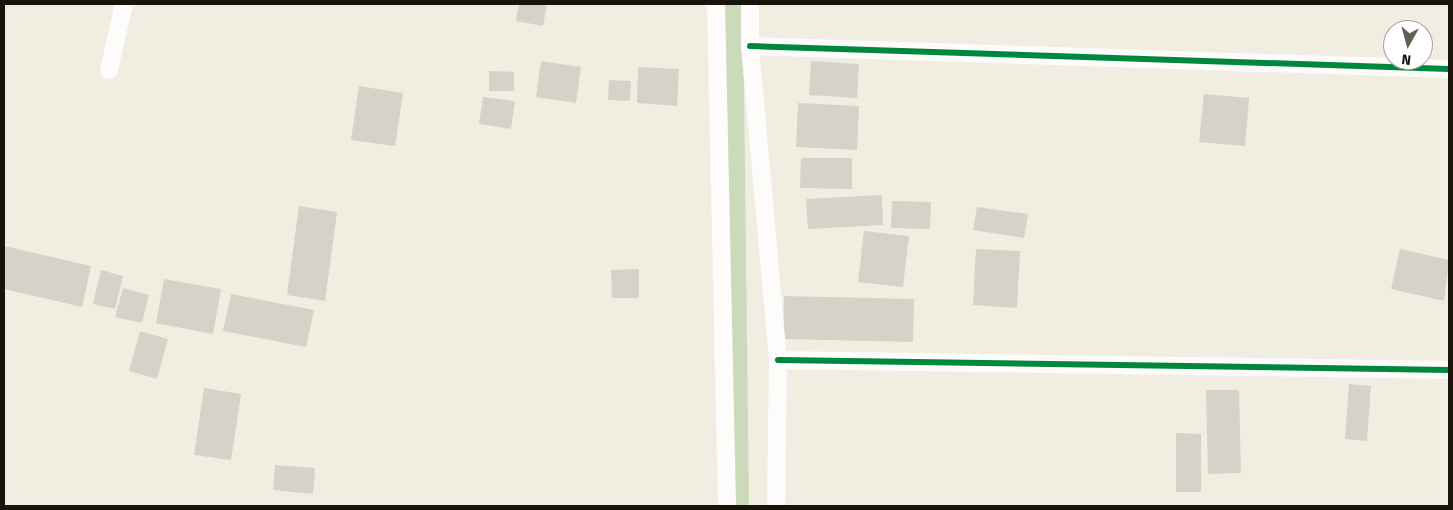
<!DOCTYPE html>
<html>
<head>
<meta charset="utf-8">
<style>
	body { margin:0 }
	#map { position:relative; width:1453px; height:510px; overflow:hidden; background:#f2ede1; font-family:"Fira Sans",sans-serif }
	div>[style] { position:absolute }
	[style*='--x'] { left:calc(var(--x)*1px); top:calc(var(--y)*1px); width:calc(var(--w)*1px); rotate:calc(var(--a)*1deg) }
	.green>* { inset:0; background:#ccdabc }
	.building>* { inset:0; background:#d5d2c8 }
	.minor>* { height:18px; margin:-9px; padding:0 9px; transform-origin:9px; border-radius:9px; background:#fdfcfa }
	.cycleway>* { height:6px; margin:-3px; padding:0 3px; transform-origin:3px; border-radius:3px; background:#00873e }
	span { translate:-50% -50%; white-space:nowrap; text-align:center; line-height:1.15; -webkit-text-stroke:4px #fff; paint-order:stroke }
	.frame { position:absolute; inset:0; border:5px solid #17140c; pointer-events:none }
	.north { position:absolute; left:1383px; top:20px; width:50px; height:50px; box-sizing:border-box; background:#fff; border:1px solid #a2a19e; border-radius:50%; rotate:187deg; font-size:14px; font-weight:700; line-height:20px; text-align:center; color:#17140c }
	.north::after { content:''; display:block; margin:auto; width:18px; height:22px; background:#646057; clip-path:polygon(50% 0,100% 100%,50% 72%,0 100%) }
</style>
</head>
<body>
<div id="map">
	<div class="green">
		<i style="clip-path:polygon(721px 4px,743px 4px,749px 506px,728px 506px)"></i>
	</div>
	<div class="building">
		<i style="clip-path:polygon(519px 4px,547px 4px,543px 26px,516px 21px)"></i>
		<i style="clip-path:polygon(541px 61px,581px 67px,576px 103px,536px 97px)"></i>
		<i style="clip-path:polygon(811px 61px,859px 64px,857px 98px,809px 95px)"></i>
		<i style="clip-path:polygon(638px 67px,679px 69px,677px 106px,637px 103px)"></i>
		<i style="clip-path:polygon(489px 71px,514px 72px,514px 91px,489px 91px)"></i>
		<i style="clip-path:polygon(609px 80px,631px 81px,630px 101px,608px 100px)"></i>
		<i style="clip-path:polygon(359px 86px,403px 93px,395px 146px,351px 140px)"></i>
		<i style="clip-path:polygon(1204px 94px,1249px 98px,1245px 146px,1199px 142px)"></i>
		<i style="clip-path:polygon(483px 97px,515px 101px,511px 129px,479px 124px)"></i>
		<i style="clip-path:polygon(798px 103px,859px 106px,857px 150px,796px 147px)"></i>
		<i style="clip-path:polygon(801px 158px,852px 158px,852px 189px,800px 188px)"></i>
		<i style="clip-path:polygon(882px 195px,883px 225px,808px 229px,806px 199px)"></i>
		<i style="clip-path:polygon(892px 201px,931px 202px,930px 229px,891px 228px)"></i>
		<i style="clip-path:polygon(299px 206px,337px 212px,325px 301px,287px 295px)"></i>
		<i style="clip-path:polygon(977px 207px,1028px 214px,1024px 238px,973px 230px)"></i>
		<i style="clip-path:polygon(864px 231px,909px 236px,903px 287px,858px 282px)"></i>
		<i style="clip-path:polygon(4px 246px,91px 266px,82px 307px,4px 289px)"></i>
		<i style="clip-path:polygon(976px 249px,1020px 251px,1017px 308px,973px 305px)"></i>
		<i style="clip-path:polygon(1400px 249px,1449px 260px,1444px 301px,1391px 289px)"></i>
		<i style="clip-path:polygon(639px 269px,639px 298px,612px 298px,611px 270px)"></i>
		<i style="clip-path:polygon(101px 270px,123px 276px,115px 309px,93px 304px)"></i>
		<i style="clip-path:polygon(164px 279px,221px 289px,213px 334px,156px 323px)"></i>
		<i style="clip-path:polygon(123px 288px,149px 295px,142px 323px,115px 317px)"></i>
		<i style="clip-path:polygon(231px 294px,314px 310px,306px 347px,223px 331px)"></i>
		<i style="clip-path:polygon(784px 296px,914px 299px,913px 342px,783px 339px)"></i>
		<i style="clip-path:polygon(140px 331px,168px 339px,157px 379px,129px 371px)"></i>
		<i style="clip-path:polygon(1349px 384px,1371px 386px,1367px 441px,1345px 439px)"></i>
		<i style="clip-path:polygon(204px 388px,241px 394px,231px 460px,194px 455px)"></i>
		<i style="clip-path:polygon(1206px 390px,1239px 390px,1241px 473px,1208px 474px)"></i>
		<i style="clip-path:polygon(1176px 433px,1201px 434px,1201px 492px,1176px 492px)"></i>
		<i style="clip-path:polygon(275px 465px,315px 468px,313px 494px,273px 490px)"></i>
	</div>
	<div class="minor">
		<i style="--x:716;--y:4;--w:502;--a:88.74"></i>
		<i style="--x:750;--y:4;--w:42;--a:90"></i>
		<i style="--x:750;--y:46;--w:315;--a:84.9"></i>
		<i style="--x:778;--y:360;--w:146;--a:90.8"></i>
		<i style="--x:750;--y:46;--w:699;--a:1.88"></i>
		<i style="--x:109;--y:70;--w:68;--a:-77.2"></i>
		<i style="--x:778;--y:360;--w:671;--a:0.85"></i>
	</div>
	<div class="cycleway">
		<i style="--x:750;--y:46;--w:699;--a:1.88"></i>
		<i style="--x:778;--y:360;--w:671;--a:0.85"></i>
	</div>
	<div class="frame"></div>
	<div class="north">N</div>
</div>
</body>
</html>
